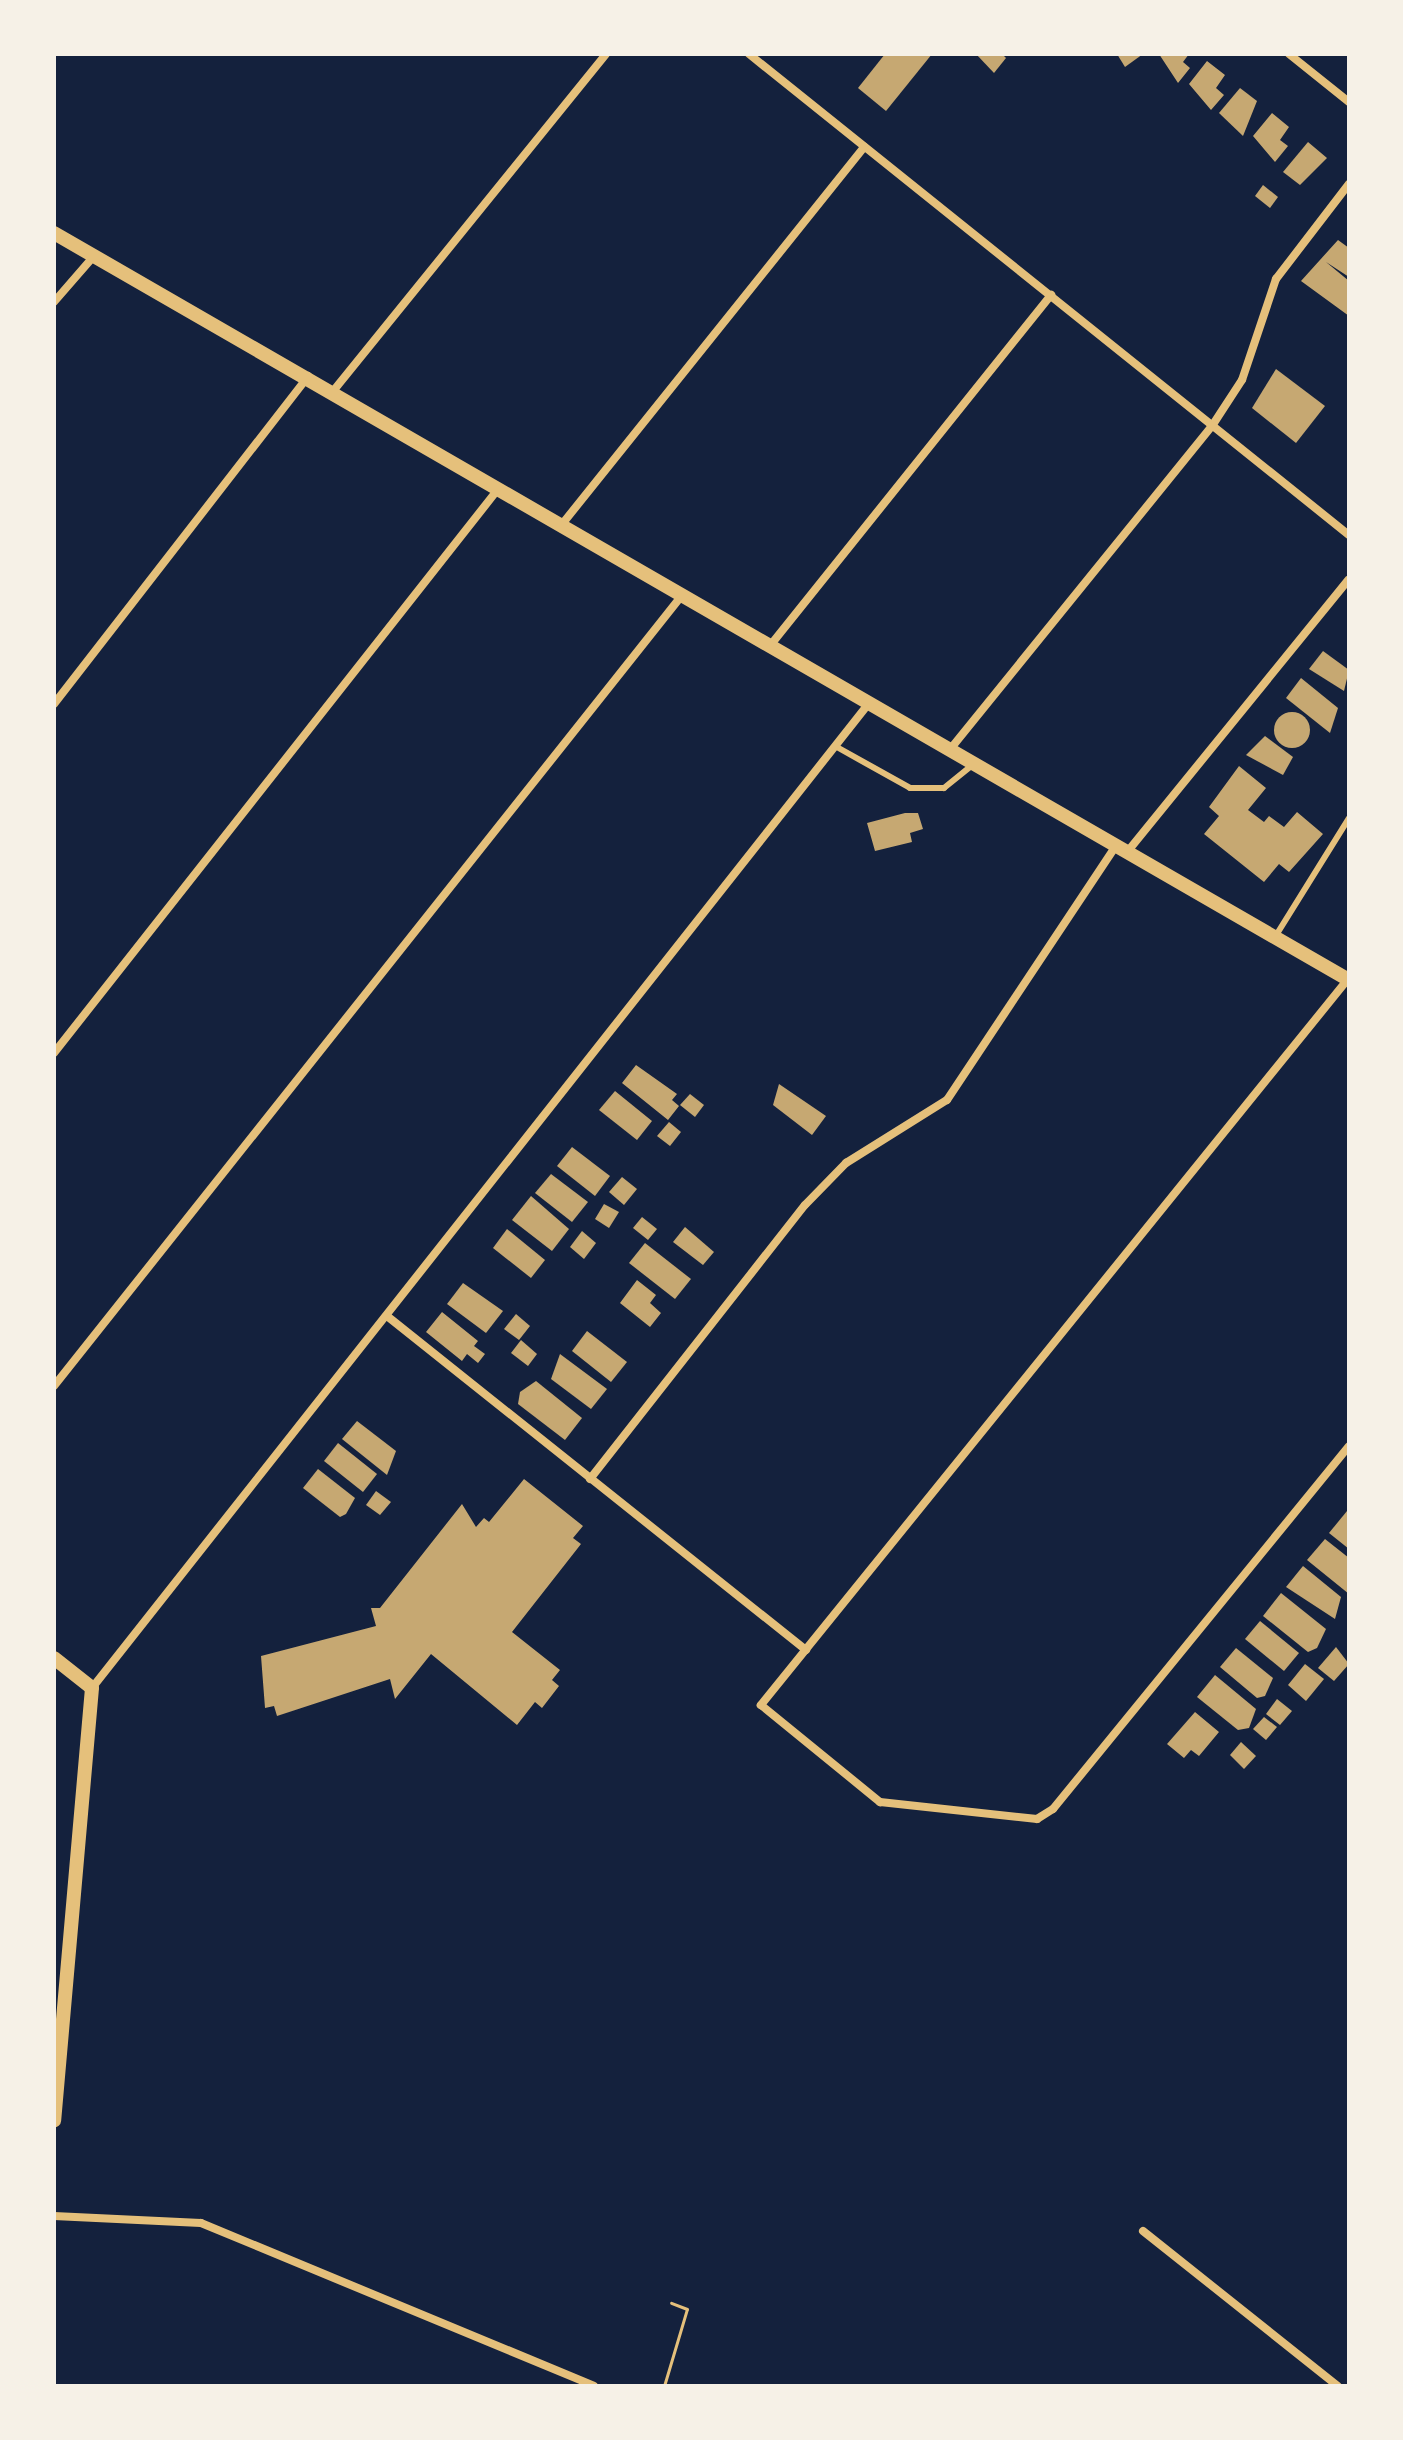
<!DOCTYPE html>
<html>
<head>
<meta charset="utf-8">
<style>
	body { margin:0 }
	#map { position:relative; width:1403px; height:2440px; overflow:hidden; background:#14213d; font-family:"PT Sans Narrow",sans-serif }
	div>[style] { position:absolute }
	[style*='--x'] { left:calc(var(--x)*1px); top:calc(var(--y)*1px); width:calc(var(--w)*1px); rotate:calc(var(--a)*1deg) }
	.building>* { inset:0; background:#c6a872 }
	.round { border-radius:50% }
	.path>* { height:3px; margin:-1.5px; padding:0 1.5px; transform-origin:1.5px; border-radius:1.5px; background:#e5c07b }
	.service>* { height:6px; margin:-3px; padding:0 3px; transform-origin:3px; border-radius:3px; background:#e5c07b }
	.minor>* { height:8px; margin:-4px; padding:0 4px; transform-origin:4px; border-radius:4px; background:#e5c07b }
	.tertiary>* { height:14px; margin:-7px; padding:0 7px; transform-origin:7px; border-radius:7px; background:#e5c07b }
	span { translate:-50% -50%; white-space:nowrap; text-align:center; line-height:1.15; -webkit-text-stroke:8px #f6f1e7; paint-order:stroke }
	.frame { position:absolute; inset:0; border:56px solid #f6f1e7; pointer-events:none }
</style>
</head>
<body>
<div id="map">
	<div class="building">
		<i style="clip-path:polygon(885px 54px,932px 54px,886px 111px,858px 88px)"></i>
		<i style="clip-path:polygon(976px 54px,1002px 54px,1006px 58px,994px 73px)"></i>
		<i style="clip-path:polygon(1117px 54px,1143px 54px,1125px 67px)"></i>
		<i style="clip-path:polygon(1159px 54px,1189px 54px,1183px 62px,1190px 68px,1178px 83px)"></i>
		<i style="clip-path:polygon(1207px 61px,1225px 75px,1216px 88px,1224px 95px,1211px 110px,1189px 84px)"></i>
		<i style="clip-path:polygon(1240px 88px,1257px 101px,1243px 136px,1219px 113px)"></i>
		<i style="clip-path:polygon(1272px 113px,1289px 127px,1280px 140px,1288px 146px,1275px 162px,1253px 136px)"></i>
		<i style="clip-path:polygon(1308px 142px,1327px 158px,1300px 185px,1283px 172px)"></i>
		<i style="clip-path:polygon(1263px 185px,1278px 197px,1270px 208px,1255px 196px)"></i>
		<i style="clip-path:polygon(1338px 240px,1349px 248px,1349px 277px,1326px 262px,1349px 281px,1349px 316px,1301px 281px)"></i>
		<i style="clip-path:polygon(1276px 369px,1325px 406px,1296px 443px,1252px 408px)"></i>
		<i style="clip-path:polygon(1323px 651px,1349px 670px,1344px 691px,1309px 669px)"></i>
		<i style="clip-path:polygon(1301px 678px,1338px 708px,1330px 733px,1286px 698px)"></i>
		<i class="round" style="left:1274px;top:712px;width:36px;height:36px"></i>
		<i style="clip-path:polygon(1265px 736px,1293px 757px,1283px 775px,1246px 755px)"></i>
		<i style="clip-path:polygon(1239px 766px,1266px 788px,1248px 810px,1264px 822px,1269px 816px,1284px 827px,1297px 812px,1323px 834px,1289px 872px,1279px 864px,1264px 882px,1204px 834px,1219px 816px,1209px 807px)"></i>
		<i style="clip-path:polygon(905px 813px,918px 813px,923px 829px,910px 833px,912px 842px,875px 851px,867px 823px)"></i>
		<i style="clip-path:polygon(636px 1065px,677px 1094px,672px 1100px,679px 1106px,668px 1120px,622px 1083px)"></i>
		<i style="clip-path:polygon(779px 1084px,826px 1116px,812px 1135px,773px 1105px)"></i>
		<i style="clip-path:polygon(615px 1091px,652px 1121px,637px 1140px,599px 1110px)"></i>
		<i style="clip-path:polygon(690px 1094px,704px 1105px,695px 1117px,680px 1105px)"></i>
		<i style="clip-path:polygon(669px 1122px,681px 1132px,670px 1146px,657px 1136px)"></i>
		<i style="clip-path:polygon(572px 1147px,610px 1176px,595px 1196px,557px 1166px)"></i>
		<i style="clip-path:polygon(551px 1174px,588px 1202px,572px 1222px,535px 1193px)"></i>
		<i style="clip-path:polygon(622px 1177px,637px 1189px,624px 1205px,609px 1192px)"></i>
		<i style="clip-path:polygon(531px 1196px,569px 1229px,552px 1251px,512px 1220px)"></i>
		<i style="clip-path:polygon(604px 1204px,619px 1212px,609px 1228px,595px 1219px)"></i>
		<i style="clip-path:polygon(642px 1217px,657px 1229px,648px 1240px,633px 1228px)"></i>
		<i style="clip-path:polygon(685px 1227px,714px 1252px,703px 1265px,673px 1242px)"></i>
		<i style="clip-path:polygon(507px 1229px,545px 1260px,531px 1278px,493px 1248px)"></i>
		<i style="clip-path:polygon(582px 1231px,596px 1243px,584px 1259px,570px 1247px)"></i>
		<i style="clip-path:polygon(645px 1243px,691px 1279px,675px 1299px,629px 1263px)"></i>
		<i style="clip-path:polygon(637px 1280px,656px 1295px,650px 1303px,661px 1313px,650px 1327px,620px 1303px)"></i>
		<i style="clip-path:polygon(463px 1283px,503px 1311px,486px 1333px,447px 1304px)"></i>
		<i style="clip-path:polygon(442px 1312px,478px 1341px,474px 1346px,485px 1354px,478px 1363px,467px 1354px,462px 1361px,426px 1332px)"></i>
		<i style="clip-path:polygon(516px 1314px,530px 1326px,519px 1340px,504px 1329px)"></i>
		<i style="clip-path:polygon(587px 1331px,627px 1362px,611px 1382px,572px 1351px)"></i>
		<i style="clip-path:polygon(521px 1340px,537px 1354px,528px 1366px,511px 1353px)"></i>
		<i style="clip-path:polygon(560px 1354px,607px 1389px,591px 1409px,551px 1379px)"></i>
		<i style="clip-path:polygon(536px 1381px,582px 1418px,565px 1440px,518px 1404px,520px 1392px)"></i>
		<i style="clip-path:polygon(357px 1421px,396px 1451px,387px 1475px,342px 1439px)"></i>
		<i style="clip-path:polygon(338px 1443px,377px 1474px,363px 1492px,324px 1461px)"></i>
		<i style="clip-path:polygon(318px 1469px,355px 1498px,346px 1514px,340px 1517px,303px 1488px)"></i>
		<i style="clip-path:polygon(524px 1479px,583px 1526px,573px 1538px,581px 1544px,512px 1632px,560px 1670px,552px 1680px,559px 1686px,542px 1708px,535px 1702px,517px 1725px,431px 1654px,395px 1699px,390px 1679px,277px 1716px,274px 1706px,265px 1708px,261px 1656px,376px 1626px,371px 1608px,380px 1608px,462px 1504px,476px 1527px,484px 1518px,489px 1522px)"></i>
		<i style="clip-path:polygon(376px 1491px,391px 1502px,380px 1515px,366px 1505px)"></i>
		<i style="clip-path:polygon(1347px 1511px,1349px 1512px,1349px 1549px,1329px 1533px)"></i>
		<i style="clip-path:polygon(1325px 1539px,1349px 1558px,1349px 1594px,1307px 1560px)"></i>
		<i style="clip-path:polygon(1303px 1566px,1341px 1597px,1335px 1619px,1286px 1587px)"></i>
		<i style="clip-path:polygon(1281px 1593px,1326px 1629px,1317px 1648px,1308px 1652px,1263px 1616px)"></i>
		<i style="clip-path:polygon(1260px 1621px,1299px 1653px,1284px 1671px,1245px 1639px)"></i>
		<i style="clip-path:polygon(1336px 1647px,1349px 1664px,1334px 1681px,1318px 1668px)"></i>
		<i style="clip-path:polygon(1236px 1648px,1273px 1678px,1265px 1696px,1257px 1698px,1220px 1667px)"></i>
		<i style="clip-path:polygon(1305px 1664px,1324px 1679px,1306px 1701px,1288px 1685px)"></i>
		<i style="clip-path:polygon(1215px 1675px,1256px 1709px,1249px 1728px,1238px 1730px,1197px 1697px)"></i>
		<i style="clip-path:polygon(1277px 1699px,1292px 1711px,1280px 1725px,1266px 1714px)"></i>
		<i style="clip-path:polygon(1195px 1712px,1219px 1732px,1199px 1756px,1191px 1750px,1184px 1758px,1167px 1744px)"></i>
		<i style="clip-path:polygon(1264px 1717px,1277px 1727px,1266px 1740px,1253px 1729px)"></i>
		<i style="clip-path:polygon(1241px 1742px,1256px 1756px,1244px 1769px,1230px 1755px)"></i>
	</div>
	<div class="path">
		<i style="--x:664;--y:2386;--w:80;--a:-73.4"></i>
		<i style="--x:687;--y:2309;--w:17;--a:-159"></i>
	</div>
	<div class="service">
		<i style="--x:835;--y:746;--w:86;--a:29.2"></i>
		<i style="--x:910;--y:788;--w:34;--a:0"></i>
		<i style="--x:944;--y:788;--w:38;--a:-39"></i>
		<i style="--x:1275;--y:937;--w:140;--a:-58.1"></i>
	</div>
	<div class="minor">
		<i style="--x:749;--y:54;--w:769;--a:38.72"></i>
		<i style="--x:1289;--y:54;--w:77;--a:38.7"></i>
		<i style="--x:54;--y:302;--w:61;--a:-49"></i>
		<i style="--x:334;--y:390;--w:432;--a:-51"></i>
		<i style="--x:563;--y:523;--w:482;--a:-51.3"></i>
		<i style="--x:773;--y:642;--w:445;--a:-51.3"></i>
		<i style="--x:54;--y:704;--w:415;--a:-52.2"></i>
		<i style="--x:952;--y:747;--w:413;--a:-51"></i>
		<i style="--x:1212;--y:426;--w:55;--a:-56.9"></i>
		<i style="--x:1242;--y:380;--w:107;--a:-71.4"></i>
		<i style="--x:1276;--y:279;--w:120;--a:-52.5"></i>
		<i style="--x:1128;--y:851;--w:350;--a:-50.9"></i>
		<i style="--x:1348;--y:979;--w:934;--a:128.96"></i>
		<i style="--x:761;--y:1705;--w:154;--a:39.2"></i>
		<i style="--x:880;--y:1802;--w:158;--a:6.2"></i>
		<i style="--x:1037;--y:1819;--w:19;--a:-32"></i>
		<i style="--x:1053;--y:1809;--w:468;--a:-50.8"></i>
		<i style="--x:54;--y:1053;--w:719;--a:-51.78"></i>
		<i style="--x:387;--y:1316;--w:536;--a:38.56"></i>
		<i style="--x:54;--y:1386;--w:1011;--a:-51.54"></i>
		<i style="--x:590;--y:1479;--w:348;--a:-51.9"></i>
		<i style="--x:805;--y:1205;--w:59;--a:-45.7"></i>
		<i style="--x:846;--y:1163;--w:119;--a:-32"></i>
		<i style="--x:947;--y:1100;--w:305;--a:-56.4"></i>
		<i style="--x:92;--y:1688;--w:1255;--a:-51.73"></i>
		<i style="--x:54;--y:2216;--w:147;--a:2.7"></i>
		<i style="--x:201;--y:2223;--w:425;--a:22.5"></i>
		<i style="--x:1143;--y:2231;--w:249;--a:38.5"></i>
	</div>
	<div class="tertiary">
		<i style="--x:54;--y:233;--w:1495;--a:29.98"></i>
		<i style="--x:54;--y:1658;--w:48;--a:38.3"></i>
		<i style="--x:92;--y:1688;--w:434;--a:95"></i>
	</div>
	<div class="frame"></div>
</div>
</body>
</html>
